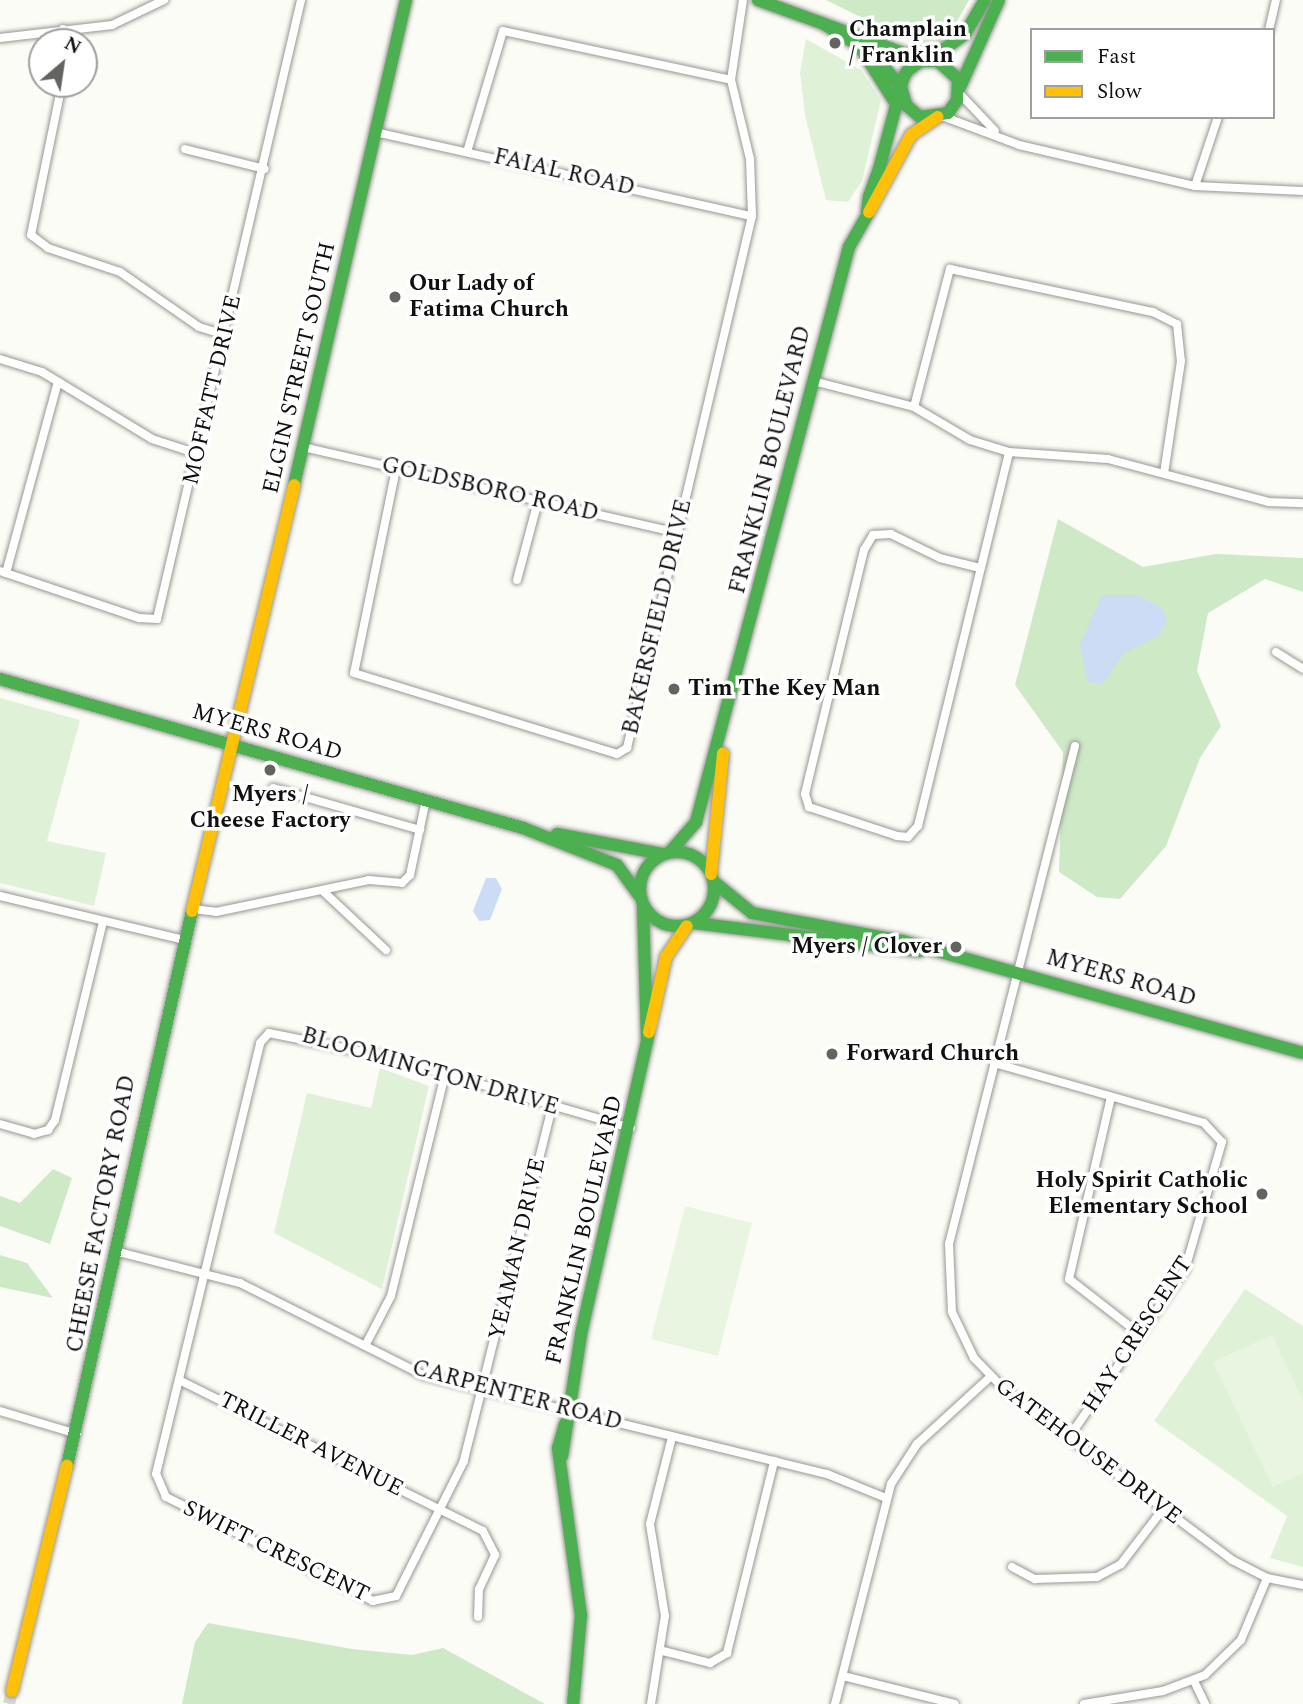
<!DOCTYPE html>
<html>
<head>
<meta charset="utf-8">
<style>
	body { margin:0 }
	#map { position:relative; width:1303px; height:1704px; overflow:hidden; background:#fcfcf6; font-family:Spectral,serif }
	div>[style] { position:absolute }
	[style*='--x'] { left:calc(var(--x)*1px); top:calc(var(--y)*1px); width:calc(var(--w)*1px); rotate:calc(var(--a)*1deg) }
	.green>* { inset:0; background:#dff2d7 }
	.forest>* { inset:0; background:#cee9c5 }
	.pitch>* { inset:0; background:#eaf5e1 }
	.water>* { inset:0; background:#cddcf5 }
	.secondary-tunnel>* { height:12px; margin-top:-6px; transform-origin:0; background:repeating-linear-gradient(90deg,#d9d9d4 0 12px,transparent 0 18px) }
	.roads { filter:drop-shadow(0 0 2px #969694) drop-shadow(0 0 2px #969694) }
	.street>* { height:8px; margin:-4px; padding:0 4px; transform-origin:4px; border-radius:4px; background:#fffffe }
	.fast>* { height:12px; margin:-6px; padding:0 6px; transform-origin:6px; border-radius:6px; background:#4caf50 }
	.fast>.ring { margin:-6px; padding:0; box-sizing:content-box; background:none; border:12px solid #4caf50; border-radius:50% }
	.slow>* { height:12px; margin:-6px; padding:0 6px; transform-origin:6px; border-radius:6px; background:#ffc107 }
	.dots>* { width:19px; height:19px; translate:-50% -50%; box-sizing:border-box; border:4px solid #fff; border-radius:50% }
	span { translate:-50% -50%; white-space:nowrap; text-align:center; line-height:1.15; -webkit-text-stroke:7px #fff; paint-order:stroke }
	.poi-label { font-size:23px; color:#101010; font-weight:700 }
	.left { translate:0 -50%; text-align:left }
	.right { translate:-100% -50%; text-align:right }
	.street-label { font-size:23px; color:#101010 }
	.legend { position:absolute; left:1030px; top:28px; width:245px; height:91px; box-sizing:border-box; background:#fff; border:2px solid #9f9f9f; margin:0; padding:9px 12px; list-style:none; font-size:21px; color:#101010 }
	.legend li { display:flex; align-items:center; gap:14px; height:35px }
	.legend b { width:35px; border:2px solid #9f9f9f }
	.north { position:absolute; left:28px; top:28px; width:70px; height:70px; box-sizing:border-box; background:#fff; border:2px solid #9f9f9f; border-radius:50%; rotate:29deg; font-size:19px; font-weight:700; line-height:28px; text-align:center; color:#101010 }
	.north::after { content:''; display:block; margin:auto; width:24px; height:32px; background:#636360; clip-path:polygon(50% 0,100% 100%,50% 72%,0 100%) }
</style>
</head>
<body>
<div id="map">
	<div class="green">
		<i style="clip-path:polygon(806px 39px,861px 70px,881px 100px,862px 181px,848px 202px,826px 200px,805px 115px,800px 72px)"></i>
		<i style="clip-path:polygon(0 698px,80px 720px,47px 841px,106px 853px,94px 906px,0 883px)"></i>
		<i style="clip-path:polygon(380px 1068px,429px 1086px,382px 1289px,274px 1233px,307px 1093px,371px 1108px)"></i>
		<i style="clip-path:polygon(1245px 1289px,1303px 1326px,1303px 1567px,1270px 1558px,1287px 1516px,1154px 1421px)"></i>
	</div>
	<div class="forest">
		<i style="clip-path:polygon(826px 0,969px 0,938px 55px)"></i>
		<i style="clip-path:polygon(1058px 519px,1143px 567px,1216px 554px,1303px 558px,1303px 592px,1265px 579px,1208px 613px,1197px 671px,1221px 726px,1200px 758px,1166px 846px,1120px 899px,1097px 897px,1059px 872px,1063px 752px,1015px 685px)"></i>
		<i style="clip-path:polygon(53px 1169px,72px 1178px,50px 1244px,0 1226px,0 1196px,20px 1203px)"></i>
		<i style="clip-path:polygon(0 1255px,27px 1263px,53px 1298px,0 1287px)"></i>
		<i style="clip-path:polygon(208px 1623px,352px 1649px,412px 1655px,443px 1648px,545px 1704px,182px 1704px,195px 1642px)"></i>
	</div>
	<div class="pitch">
		<i style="clip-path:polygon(685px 1206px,752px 1223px,718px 1356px,651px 1339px)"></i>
		<i style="clip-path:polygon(1272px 1335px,1303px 1401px,1303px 1473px,1273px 1487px,1213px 1362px)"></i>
	</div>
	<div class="water">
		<i style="clip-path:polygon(1102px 595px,1137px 595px,1161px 607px,1167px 620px,1159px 635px,1123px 654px,1103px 684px,1088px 682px,1080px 645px)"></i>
		<i style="clip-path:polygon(486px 878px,496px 878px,502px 889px,490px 920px,479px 921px,473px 911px)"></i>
	</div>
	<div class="secondary-tunnel">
		<i style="--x:9;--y:1704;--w:13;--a:-77"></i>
	</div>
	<div class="roads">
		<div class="street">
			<i style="--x:1269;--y:30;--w:31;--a:-77"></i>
			<i style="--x:0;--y:38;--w:113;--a:-6.6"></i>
			<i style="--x:112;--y:25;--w:58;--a:-25.7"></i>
			<i style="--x:63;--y:42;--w:13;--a:-90"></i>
			<i style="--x:62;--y:84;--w:154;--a:101.6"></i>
			<i style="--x:31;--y:235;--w:21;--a:37"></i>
			<i style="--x:48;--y:248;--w:76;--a:18.4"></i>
			<i style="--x:120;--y:272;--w:96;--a:34.8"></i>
			<i style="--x:199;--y:327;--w:28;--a:17"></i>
			<i style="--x:959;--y:93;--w:52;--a:46.5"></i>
			<i style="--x:942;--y:116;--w:82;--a:20.6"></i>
			<i style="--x:1019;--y:145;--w:181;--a:13.1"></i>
			<i style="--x:1195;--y:186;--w:108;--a:2.7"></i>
			<i style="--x:375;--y:132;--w:386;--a:12.6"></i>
			<i style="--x:185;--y:149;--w:82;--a:14"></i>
			<i style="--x:467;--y:152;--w:126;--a:-73.4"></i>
			<i style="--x:503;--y:31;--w:233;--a:12.1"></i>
			<i style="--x:1195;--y:186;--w:73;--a:-71.6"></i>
			<i style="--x:0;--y:359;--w:44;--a:17.2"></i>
			<i style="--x:42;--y:372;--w:129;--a:31.3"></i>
			<i style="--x:152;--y:439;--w:48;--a:18.1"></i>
			<i style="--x:813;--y:381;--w:104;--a:14.4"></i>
			<i style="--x:914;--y:407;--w:65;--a:30.5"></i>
			<i style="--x:970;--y:440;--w:41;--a:17.1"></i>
			<i style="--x:1009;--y:452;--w:99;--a:4"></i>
			<i style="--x:1108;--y:459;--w:166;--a:15"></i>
			<i style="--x:1268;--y:502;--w:35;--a:2"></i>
			<i style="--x:914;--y:407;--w:143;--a:-75.4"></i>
			<i style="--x:950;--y:269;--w:208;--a:12"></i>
			<i style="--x:1153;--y:312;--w:27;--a:27"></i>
			<i style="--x:1177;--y:324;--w:37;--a:84"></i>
			<i style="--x:1181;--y:361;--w:113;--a:98.6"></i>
			<i style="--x:303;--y:447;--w:385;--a:12.9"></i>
			<i style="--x:396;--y:469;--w:208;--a:101.6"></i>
			<i style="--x:354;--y:673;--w:275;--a:17.1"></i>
			<i style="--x:617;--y:754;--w:12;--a:-31"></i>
			<i style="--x:627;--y:748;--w:546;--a:-76.78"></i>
			<i style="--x:752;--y:216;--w:57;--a:-92"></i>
			<i style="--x:750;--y:159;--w:81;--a:-103.5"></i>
			<i style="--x:731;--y:80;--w:81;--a:-81.5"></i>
			<i style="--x:980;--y:568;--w:41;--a:-166"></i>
			<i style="--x:940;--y:558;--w:55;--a:-153.9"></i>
			<i style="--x:891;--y:534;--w:18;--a:177"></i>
			<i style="--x:873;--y:535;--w:17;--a:121"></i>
			<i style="--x:864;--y:550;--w:251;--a:103.6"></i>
			<i style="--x:805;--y:794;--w:14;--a:73"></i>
			<i style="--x:809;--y:807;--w:93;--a:18.2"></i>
			<i style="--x:897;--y:836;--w:11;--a:5"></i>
			<i style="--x:908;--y:837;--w:15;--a:-48"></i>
			<i style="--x:918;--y:826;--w:385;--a:-76.3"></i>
			<i style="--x:0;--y:571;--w:147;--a:18.7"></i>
			<i style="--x:139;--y:618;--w:18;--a:3"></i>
			<i style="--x:157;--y:619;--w:636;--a:-76.9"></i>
			<i style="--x:6;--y:573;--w:198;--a:-74.8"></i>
			<i style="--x:517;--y:580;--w:82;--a:-75.1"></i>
			<i style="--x:1276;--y:652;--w:32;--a:32"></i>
			<i style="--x:1075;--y:746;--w:514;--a:104.2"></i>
			<i style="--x:949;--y:1244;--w:68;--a:87.5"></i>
			<i style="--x:952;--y:1312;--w:51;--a:64.4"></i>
			<i style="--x:974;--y:1358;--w:45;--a:45.9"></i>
			<i style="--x:1005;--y:1390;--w:284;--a:36.8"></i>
			<i style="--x:1232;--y:1560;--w:39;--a:27"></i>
			<i style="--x:1267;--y:1578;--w:37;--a:11"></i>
			<i style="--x:273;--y:788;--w:153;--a:15.9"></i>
			<i style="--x:324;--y:892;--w:85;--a:43.1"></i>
			<i style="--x:0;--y:896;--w:189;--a:13.4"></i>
			<i style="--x:193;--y:909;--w:23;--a:7"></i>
			<i style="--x:216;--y:912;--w:156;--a:-11.8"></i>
			<i style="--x:369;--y:880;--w:33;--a:5"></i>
			<i style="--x:402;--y:883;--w:11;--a:-45"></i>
			<i style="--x:410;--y:875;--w:77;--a:-78"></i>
			<i style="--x:994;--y:1063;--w:218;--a:15.9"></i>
			<i style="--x:1204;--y:1123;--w:26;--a:47"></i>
			<i style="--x:1222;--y:1142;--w:132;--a:106.2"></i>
			<i style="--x:1185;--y:1269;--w:204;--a:124.6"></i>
			<i style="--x:1111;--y:1097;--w:187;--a:103"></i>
			<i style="--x:1069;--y:1279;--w:91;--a:37.9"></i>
			<i style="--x:552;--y:1107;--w:365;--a:104"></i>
			<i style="--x:464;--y:1461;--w:151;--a:116.7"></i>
			<i style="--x:396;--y:1596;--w:24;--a:168"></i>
			<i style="--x:373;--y:1601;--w:232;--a:-153.3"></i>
			<i style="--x:166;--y:1497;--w:25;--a:-113"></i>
			<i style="--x:156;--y:1474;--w:443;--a:-76.4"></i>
			<i style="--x:260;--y:1043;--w:13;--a:-48"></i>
			<i style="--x:269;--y:1033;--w:116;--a:11.4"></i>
			<i style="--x:383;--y:1056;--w:258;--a:16.2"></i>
			<i style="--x:0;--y:1124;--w:35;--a:16"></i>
			<i style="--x:34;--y:1134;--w:15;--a:-16"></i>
			<i style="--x:48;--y:1130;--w:12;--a:-55"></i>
			<i style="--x:55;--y:1120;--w:204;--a:-76.4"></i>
			<i style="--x:119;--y:1252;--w:125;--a:14.4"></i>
			<i style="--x:240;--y:1283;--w:205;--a:26.7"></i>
			<i style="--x:423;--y:1375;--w:416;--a:13.8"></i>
			<i style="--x:827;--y:1474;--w:64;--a:22.1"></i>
			<i style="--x:365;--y:1346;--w:56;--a:-62.5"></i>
			<i style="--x:391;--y:1296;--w:228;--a:-76.3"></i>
			<i style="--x:179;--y:1380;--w:339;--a:26.4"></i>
			<i style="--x:483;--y:1531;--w:27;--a:63"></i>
			<i style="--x:495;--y:1555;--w:38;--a:115"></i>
			<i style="--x:479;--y:1589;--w:28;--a:92"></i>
			<i style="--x:0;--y:1411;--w:80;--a:16.6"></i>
			<i style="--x:1012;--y:1567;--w:26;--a:28"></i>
			<i style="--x:1035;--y:1579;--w:62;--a:-1.8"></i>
			<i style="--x:1097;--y:1577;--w:27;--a:-28"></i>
			<i style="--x:1121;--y:1564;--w:69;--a:-52.6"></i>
			<i style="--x:663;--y:1651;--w:49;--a:14.3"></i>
			<i style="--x:710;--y:1663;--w:20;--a:-30"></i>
			<i style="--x:727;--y:1653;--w:198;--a:-76.2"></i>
			<i style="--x:843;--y:1676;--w:115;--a:14"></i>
			<i style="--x:1194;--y:1681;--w:25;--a:64"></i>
			<i style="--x:651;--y:1704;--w:89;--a:-81"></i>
			<i style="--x:665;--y:1616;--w:93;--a:-99.3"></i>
			<i style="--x:650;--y:1524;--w:90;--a:-75.8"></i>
			<i style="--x:835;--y:1704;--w:227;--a:-75.7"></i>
			<i style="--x:891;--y:1484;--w:48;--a:-57"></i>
			<i style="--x:917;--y:1444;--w:99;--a:-42.5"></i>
			<i style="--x:1084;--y:1704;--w:80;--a:-9.3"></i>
			<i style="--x:1163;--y:1691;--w:45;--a:-20.9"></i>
			<i style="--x:1205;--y:1675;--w:50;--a:-44.2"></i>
			<i style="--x:1241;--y:1640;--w:67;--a:-67.2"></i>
		</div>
		<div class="fast">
			<i style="--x:758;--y:0;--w:68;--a:19.8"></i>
			<i style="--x:822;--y:23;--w:61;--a:31.6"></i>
			<i style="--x:874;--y:55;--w:42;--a:49.8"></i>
			<i style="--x:901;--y:87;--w:19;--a:74"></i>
			<i style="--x:906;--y:105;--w:18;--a:41"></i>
			<i style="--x:920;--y:117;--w:28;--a:-8"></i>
			<i style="--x:948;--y:113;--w:16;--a:-55"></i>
			<i style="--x:957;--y:100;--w:21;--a:-87"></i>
			<i style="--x:958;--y:79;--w:27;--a:-138"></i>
			<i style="--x:938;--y:61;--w:17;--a:180"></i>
			<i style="--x:921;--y:61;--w:17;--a:144"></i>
			<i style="--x:907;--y:71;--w:9;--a:117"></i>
			<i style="--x:903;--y:79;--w:8;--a:104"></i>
			<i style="--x:901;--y:87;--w:85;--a:105"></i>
			<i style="--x:879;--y:169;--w:30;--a:110"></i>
			<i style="--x:869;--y:197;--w:15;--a:98"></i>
			<i style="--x:822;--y:23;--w:109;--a:20.4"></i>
			<i style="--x:860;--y:47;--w:67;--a:57.7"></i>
			<i style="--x:929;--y:60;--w:44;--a:-35.8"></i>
			<i style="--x:965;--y:34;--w:39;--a:-60"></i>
			<i style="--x:960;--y:87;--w:95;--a:-65.9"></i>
			<i style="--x:294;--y:485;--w:498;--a:-77"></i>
			<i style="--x:0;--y:679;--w:544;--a:15.9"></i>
			<i style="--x:523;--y:828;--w:101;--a:21.5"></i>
			<i style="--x:617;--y:865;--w:37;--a:54"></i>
			<i style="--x:557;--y:834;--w:108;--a:10.7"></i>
			<i class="ring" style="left:640px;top:852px;width:62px;height:62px"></i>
			<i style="--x:670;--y:852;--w:40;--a:-49"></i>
			<i style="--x:696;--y:822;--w:595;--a:-75.1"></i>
			<i style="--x:849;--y:247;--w:40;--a:-60.3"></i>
			<i style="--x:714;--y:882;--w:49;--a:39.2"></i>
			<i style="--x:752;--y:913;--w:153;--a:10.6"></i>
			<i style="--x:902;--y:941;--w:416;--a:15.6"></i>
			<i style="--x:643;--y:907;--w:135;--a:88.3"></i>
			<i style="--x:694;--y:923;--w:227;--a:7.1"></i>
			<i style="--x:565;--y:1424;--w:25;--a:106"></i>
			<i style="--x:558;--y:1448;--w:169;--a:82.2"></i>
			<i style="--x:581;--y:1615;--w:89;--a:95.1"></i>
			<i style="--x:562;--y:1456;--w:123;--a:-81.1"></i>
			<i style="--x:581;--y:1334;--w:310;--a:-77.3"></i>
			<i style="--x:67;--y:1466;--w:569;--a:-77.31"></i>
		</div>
		<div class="slow">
			<i style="--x:869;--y:212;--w:88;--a:-61.4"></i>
			<i style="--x:911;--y:135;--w:32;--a:-34"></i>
			<i style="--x:711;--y:874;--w:121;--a:-84.3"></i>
			<i style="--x:192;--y:911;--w:438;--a:-76.5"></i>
			<i style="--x:649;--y:1032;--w:77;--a:-77.2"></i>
			<i style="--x:666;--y:957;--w:37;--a:-56"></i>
			<i style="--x:12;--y:1691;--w:232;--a:-76.3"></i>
		</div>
	</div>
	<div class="dots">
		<i style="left:835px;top:43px;background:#636360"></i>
		<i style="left:395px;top:297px;background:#636360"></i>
		<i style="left:674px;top:689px;background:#636360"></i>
		<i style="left:270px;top:770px;background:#636360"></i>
		<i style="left:956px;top:947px;background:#636360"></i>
		<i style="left:832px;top:1054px;background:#636360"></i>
		<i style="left:1262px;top:1194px;background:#636360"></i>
	</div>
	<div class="poi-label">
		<span class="left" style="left:849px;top:43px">Champlain<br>/ Franklin</span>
		<span class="left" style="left:409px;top:297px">Our Lady of<br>Fatima Church</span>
		<span class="left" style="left:688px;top:689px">Tim The Key Man</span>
		<span style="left:270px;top:808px">Myers /<br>Cheese Factory</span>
		<span class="right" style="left:942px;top:947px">Myers / Clover</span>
		<span class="left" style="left:846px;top:1054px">Forward Church</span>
		<span class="right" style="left:1248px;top:1194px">Holy Spirit Catholic<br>Elementary School</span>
	</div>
	<div class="street-label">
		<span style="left:564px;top:173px;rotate:13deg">FAIAL ROAD</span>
		<span style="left:300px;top:368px;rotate:-77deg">ELGIN STREET SOUTH</span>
		<span style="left:213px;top:390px;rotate:-77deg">MOFFATT DRIVE</span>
		<span style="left:771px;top:460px;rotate:-76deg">FRANKLIN BOULEVARD</span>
		<span style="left:490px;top:490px;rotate:13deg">GOLDSBORO ROAD</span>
		<span style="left:658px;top:617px;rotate:-77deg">BAKERSFIELD DRIVE</span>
		<span style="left:267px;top:733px;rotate:16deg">MYERS ROAD</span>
		<span style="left:1121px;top:979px;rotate:16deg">MYERS ROAD</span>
		<span style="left:430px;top:1072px;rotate:16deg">BLOOMINGTON DRIVE</span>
		<span style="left:102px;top:1214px;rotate:-79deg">CHEESE FACTORY ROAD</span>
		<span style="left:585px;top:1230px;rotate:-77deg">FRANKLIN BOULEVARD</span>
		<span style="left:518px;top:1249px;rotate:-77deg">YEAMAN DRIVE</span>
		<span style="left:1138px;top:1335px;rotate:-57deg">HAY CRESCENT</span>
		<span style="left:517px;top:1396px;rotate:15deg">CARPENTER ROAD</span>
		<span style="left:311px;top:1445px;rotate:27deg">TRILLER AVENUE</span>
		<span style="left:1088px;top:1452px;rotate:37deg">GATEHOUSE DRIVE</span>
		<span style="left:276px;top:1552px;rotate:26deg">SWIFT CRESCENT</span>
	</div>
	<ul class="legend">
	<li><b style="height:9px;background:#4caf50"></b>Fast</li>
	<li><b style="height:9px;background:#ffc107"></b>Slow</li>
	</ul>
	<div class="north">N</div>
</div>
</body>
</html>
